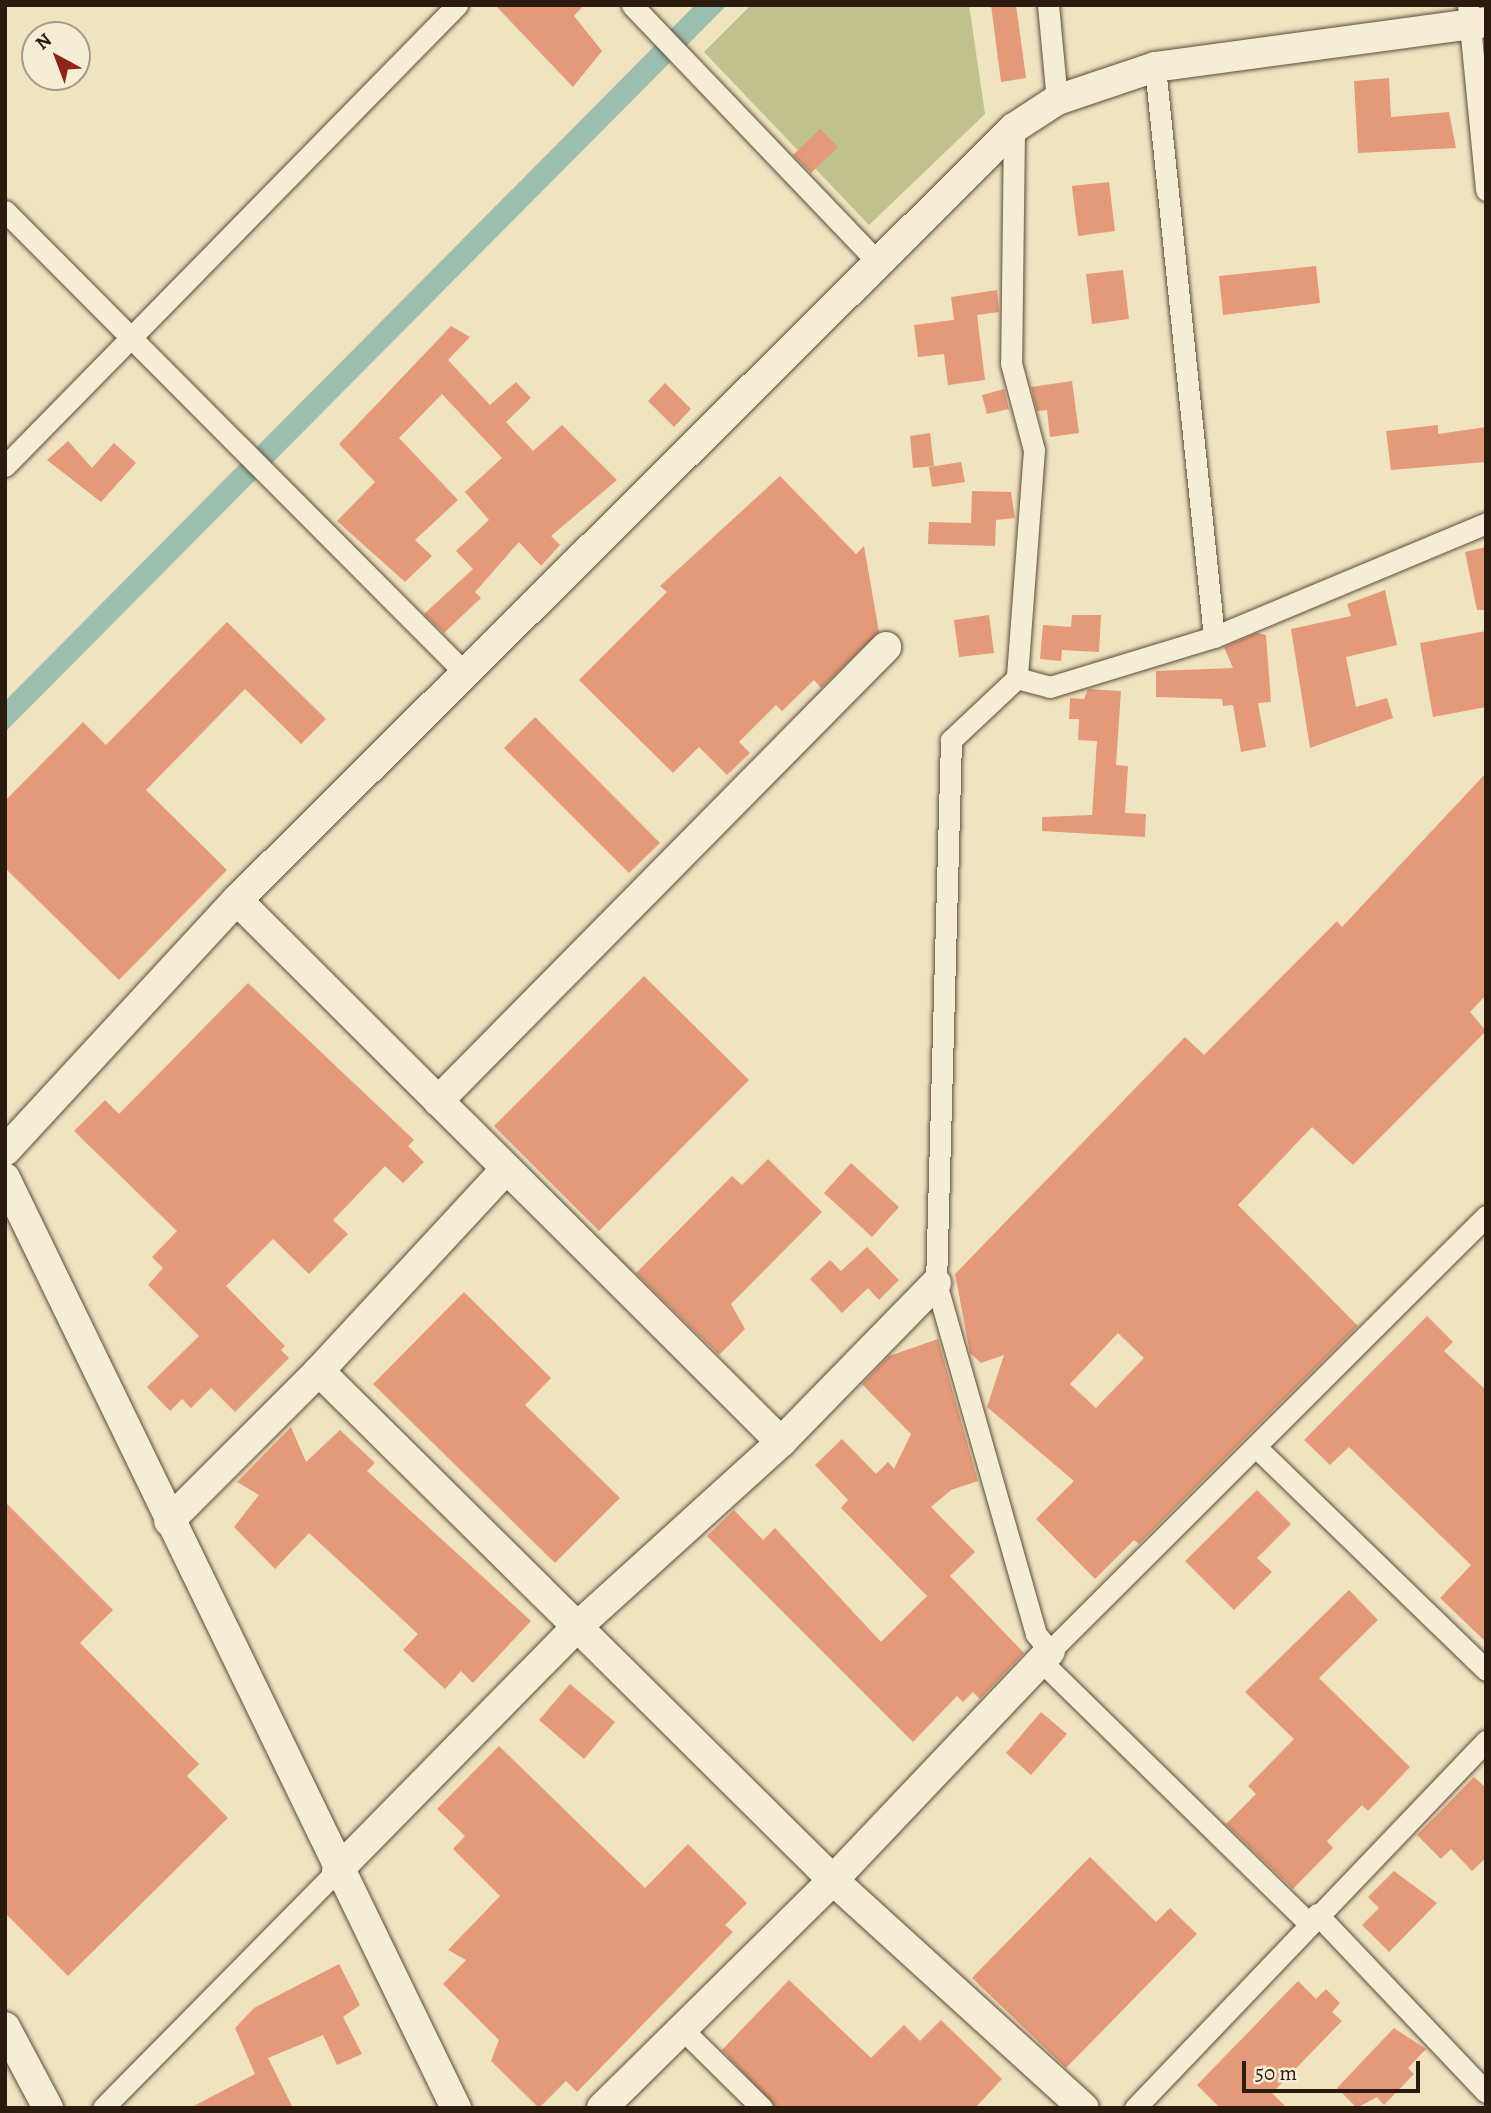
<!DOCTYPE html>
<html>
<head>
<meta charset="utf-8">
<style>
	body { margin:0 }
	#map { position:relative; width:1491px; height:2113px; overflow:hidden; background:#f0e3c0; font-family:Alegreya,serif }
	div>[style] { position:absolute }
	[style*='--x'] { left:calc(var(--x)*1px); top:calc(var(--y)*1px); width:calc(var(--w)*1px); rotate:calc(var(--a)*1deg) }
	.green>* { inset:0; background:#c0c28e }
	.water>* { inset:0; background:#9bbeae }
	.building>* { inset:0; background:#e49a78 }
	.roads { filter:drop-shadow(0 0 2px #5c4c3a) drop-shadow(0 0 2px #5c4c3a) }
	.street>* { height:21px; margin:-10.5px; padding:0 10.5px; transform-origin:10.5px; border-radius:10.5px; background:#f5edd6 }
	.secondary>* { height:30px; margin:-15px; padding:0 15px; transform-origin:15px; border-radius:15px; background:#f5edd6 }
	span { translate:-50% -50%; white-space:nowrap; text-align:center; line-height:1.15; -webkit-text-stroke:6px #f5edd6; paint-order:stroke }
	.frame { position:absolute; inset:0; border:7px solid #2b1a0e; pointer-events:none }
	.north { position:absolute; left:21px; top:21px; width:70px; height:70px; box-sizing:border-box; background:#f5edd6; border:2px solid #a49986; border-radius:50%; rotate:319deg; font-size:19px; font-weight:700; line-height:28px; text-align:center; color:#2b1a0e }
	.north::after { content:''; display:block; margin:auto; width:24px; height:32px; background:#8f2418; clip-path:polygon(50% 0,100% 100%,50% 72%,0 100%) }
	.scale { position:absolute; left:1242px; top:2061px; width:178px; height:32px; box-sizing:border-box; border:4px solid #2b1a0e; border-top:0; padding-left:9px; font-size:21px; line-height:24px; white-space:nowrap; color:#2b1a0e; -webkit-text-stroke:5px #f5edd6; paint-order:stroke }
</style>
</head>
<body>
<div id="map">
	<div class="green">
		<i style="clip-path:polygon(751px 5px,969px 5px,985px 114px,869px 225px,704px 52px)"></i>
	</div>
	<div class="water">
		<i style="clip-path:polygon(695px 5px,727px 5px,5px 732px,5px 701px)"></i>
	</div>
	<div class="building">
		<i style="clip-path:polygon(495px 5px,584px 5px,574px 16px,602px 51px,573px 87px)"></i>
		<i style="clip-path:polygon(991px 5px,1016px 5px,1026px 78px,1001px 82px)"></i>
		<i style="clip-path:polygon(1389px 78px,1391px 117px,1449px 112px,1456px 148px,1358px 153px,1354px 81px)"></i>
		<i style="clip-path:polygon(820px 129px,838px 147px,811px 173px,793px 155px)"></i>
		<i style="clip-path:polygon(1109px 182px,1115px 231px,1078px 236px,1072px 186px)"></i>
		<i style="clip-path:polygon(1316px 266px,1320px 303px,1223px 315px,1219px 276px)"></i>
		<i style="clip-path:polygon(1123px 270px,1129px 319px,1092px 324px,1086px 274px)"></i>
		<i style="clip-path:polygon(997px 290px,999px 312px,977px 315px,985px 380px,948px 385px,944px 354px,918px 357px,914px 325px,954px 320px,951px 297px)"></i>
		<i style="clip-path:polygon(451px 326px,470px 337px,448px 360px,490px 405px,516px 382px,531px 398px,506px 422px,533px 451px,562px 425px,617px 480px,551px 536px,560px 545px,541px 566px,519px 542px,475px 592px,481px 598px,444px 633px,424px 614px,473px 569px,456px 551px,489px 520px,465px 492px,502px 458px,442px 394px,399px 438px,458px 500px,415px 540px,432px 556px,405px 582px,337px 521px,375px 482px,339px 444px)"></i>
		<i style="clip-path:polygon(1072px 381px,1079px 433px,1050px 437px,1047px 410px,1037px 411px,1031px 387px)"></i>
		<i style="clip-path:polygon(665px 383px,691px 409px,674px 427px,648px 401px)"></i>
		<i style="clip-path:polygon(1004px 389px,1009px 409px,987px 414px,982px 395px)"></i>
		<i style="clip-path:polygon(1438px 425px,1438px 434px,1486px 427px,1486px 462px,1391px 470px,1386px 431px)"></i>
		<i style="clip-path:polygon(930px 433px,934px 466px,913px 468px,910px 436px)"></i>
		<i style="clip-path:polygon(68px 441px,92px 468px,114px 443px,136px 463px,101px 502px,47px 460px)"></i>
		<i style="clip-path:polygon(961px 462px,965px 482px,932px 487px,929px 467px)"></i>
		<i style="clip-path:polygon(780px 476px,856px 554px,864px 546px,879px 632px,821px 688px,814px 680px,782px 711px,776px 705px,739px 742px,750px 753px,727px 775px,699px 747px,673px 773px,579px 680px,667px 592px,660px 586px)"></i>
		<i style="clip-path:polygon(972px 491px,1011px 492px,1015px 518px,996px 520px,995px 546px,928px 544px,929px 522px,971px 523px)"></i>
		<i style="clip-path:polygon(1486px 547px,1486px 610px,1477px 610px,1465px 552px)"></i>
		<i style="clip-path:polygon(1385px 590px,1397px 645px,1346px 657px,1356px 707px,1387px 698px,1393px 718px,1310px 748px,1291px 629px,1351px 616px,1347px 604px)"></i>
		<i style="clip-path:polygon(989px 615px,994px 653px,959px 657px,954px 620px)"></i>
		<i style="clip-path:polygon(1072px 615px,1101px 615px,1099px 652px,1062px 650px,1061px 661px,1040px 659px,1043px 625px,1071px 627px)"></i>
		<i style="clip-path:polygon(227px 622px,326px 719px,301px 744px,245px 689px,146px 790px,227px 870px,119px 980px,5px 868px,5px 801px,83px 722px,106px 745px)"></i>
		<i style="clip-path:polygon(1486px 631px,1486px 707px,1433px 717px,1420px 643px)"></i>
		<i style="clip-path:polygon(1257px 633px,1266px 635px,1271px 702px,1258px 703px,1266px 747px,1241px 752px,1233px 705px,1223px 706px,1222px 699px,1156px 697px,1156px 671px,1233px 668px,1224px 647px)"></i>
		<i style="clip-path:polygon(1088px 689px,1121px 691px,1116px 765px,1128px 766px,1125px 813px,1146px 814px,1145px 837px,1042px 831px,1042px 817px,1092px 815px,1097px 741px,1078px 740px,1079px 719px,1069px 719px,1070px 698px,1084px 699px)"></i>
		<i style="clip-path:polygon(535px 717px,660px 843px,629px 873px,504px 748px)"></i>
		<i style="clip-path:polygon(evenodd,1486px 773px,1486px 995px,1470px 1012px,1486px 1031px,1353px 1165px,1312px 1127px,1238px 1205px,1358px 1326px,1139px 1544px,1134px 1540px,1095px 1579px,1036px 1519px,1074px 1481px,987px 1407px,1004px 1355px,981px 1363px,970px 1353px,955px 1274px,1185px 1037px,1204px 1055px,1337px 921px,1342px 927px,1486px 773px,1118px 1333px,1144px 1358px,1096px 1408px,1070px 1384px,1118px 1333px)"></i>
		<i style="clip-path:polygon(644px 976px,749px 1080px,599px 1231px,494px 1126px)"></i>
		<i style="clip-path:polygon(248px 983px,414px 1140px,408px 1146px,424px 1162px,403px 1183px,385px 1166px,333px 1220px,348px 1234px,309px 1274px,273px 1239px,226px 1286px,285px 1346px,281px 1350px,289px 1358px,235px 1412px,211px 1388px,191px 1408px,182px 1399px,170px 1411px,147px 1387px,199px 1336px,148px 1285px,163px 1268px,152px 1257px,177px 1231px,74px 1131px,105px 1100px,119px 1114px)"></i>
		<i style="clip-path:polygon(768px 1159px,822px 1212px,731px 1304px,745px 1329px,719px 1355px,636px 1273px,732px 1176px,742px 1185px)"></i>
		<i style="clip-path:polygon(851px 1163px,899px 1207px,872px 1237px,824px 1193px)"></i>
		<i style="clip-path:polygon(867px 1247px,899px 1280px,879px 1300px,868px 1288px,842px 1313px,810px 1279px,830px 1260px,841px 1271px)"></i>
		<i style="clip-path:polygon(464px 1292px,551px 1378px,525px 1405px,620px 1498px,555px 1563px,373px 1384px)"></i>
		<i style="clip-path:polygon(1427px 1316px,1453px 1342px,1444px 1351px,1486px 1390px,1486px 1642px,1440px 1598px,1471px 1565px,1349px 1447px,1330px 1465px,1304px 1440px)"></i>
		<i style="clip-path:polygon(938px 1339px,978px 1481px,951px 1490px,931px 1507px,975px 1552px,950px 1576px,1024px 1653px,980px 1699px,973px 1692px,963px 1702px,957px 1696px,913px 1742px,707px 1536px,734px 1510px,763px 1540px,775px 1528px,881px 1642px,927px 1596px,841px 1508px,848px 1500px,815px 1465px,842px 1439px,876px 1474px,888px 1462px,894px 1469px,911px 1434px,862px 1384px,889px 1356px)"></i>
		<i style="clip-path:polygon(291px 1427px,306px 1462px,340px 1430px,375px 1463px,367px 1471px,531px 1621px,473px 1683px,461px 1671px,445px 1689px,403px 1650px,418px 1634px,309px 1533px,275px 1569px,234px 1527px,259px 1495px,237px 1482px)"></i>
		<i style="clip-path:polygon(1257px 1490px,1291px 1524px,1257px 1558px,1272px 1572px,1234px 1610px,1185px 1561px)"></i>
		<i style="clip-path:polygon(5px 1502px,113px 1610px,80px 1643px,199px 1764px,187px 1776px,228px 1818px,68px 1976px,5px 1913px)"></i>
		<i style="clip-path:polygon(1349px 1590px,1378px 1620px,1319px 1678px,1410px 1767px,1368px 1811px,1362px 1805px,1327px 1841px,1333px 1848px,1293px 1889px,1226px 1824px,1256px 1794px,1248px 1786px,1294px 1739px,1245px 1692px)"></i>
		<i style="clip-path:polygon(570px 1684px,615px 1722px,584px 1759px,539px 1720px)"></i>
		<i style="clip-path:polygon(1041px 1712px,1067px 1734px,1031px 1775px,1006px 1753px)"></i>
		<i style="clip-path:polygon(499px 1746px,645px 1888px,688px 1844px,747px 1903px,725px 1925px,733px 1932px,577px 2092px,566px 2081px,539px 2108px,491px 2061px,499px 2040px,443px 1984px,466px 1960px,448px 1950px,500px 1896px,453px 1849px,465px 1836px,437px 1809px)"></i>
		<i style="clip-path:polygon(1474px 1777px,1486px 1788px,1486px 1858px,1472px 1871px,1451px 1849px,1441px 1859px,1417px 1835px)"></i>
		<i style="clip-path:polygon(1090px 1857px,1156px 1922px,1170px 1908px,1197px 1934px,1066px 2068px,972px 1978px)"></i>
		<i style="clip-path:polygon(1394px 1871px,1437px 1903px,1389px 1952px,1362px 1925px,1379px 1908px,1368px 1897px)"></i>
		<i style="clip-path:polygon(339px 1964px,360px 2005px,343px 2017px,362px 2054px,337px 2065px,323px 2035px,268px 2058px,293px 2108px,190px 2108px,255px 2074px,235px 2028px,254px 2008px)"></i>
		<i style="clip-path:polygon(789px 1980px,871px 2058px,904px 2025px,920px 2041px,941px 2020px,1002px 2079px,975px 2108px,776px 2108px,722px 2050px)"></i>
		<i style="clip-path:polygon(1298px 1981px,1316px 1999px,1326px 1989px,1340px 2003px,1332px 2012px,1342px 2021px,1272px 2093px,1287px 2108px,1220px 2108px,1197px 2085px)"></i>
		<i style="clip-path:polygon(1394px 2028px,1426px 2049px,1408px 2068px,1414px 2074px,1384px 2105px,1377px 2097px,1357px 2108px,1337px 2088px)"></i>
	</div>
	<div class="roads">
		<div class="street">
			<i style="--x:632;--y:5;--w:353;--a:46.3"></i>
			<i style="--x:1048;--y:5;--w:95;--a:84.6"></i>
			<i style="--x:1468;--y:5;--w:186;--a:84.4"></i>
			<i style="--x:1155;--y:67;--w:573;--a:84.09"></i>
			<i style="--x:1014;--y:128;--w:235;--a:90.7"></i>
			<i style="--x:1011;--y:363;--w:90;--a:75.2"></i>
			<i style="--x:1034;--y:450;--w:229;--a:94.3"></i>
			<i style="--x:1017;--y:678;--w:91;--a:136.8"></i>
			<i style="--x:951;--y:740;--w:543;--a:91.58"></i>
			<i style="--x:936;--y:1283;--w:365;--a:74.1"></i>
			<i style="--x:1036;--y:1634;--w:22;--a:51"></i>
			<i style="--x:1050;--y:1651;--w:616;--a:-44.93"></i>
			<i style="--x:5;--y:211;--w:655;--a:45.12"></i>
			<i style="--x:5;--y:466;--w:646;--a:-45.56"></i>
			<i style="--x:1017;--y:678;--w:34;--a:15"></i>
			<i style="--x:1050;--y:687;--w:171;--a:-17"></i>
			<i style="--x:1214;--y:637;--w:295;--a:-22.7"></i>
			<i style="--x:1258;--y:1449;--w:318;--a:44.1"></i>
			<i style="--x:1041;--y:1661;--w:375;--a:44.4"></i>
			<i style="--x:1317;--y:1914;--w:245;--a:46.5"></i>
			<i style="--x:683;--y:2030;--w:111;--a:44.6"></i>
			<i style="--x:103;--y:2108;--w:333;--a:-45.4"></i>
			<i style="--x:1135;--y:2108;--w:508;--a:-46.28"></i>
		</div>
		<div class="secondary">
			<i style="--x:237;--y:900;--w:768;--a:44.89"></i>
			<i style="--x:438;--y:1101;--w:638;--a:-45.38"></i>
			<i style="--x:5;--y:1151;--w:342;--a:-47.3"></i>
			<i style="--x:237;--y:900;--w:1095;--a:-44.82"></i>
			<i style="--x:1014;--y:128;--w:51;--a:-33.1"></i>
			<i style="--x:1057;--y:100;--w:103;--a:-18.6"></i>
			<i style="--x:1155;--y:67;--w:334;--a:-7.7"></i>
			<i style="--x:5;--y:1178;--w:1034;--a:64.13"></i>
			<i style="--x:319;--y:1371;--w:723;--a:44.72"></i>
			<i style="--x:833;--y:1880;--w:339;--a:42.3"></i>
			<i style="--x:169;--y:1521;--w:212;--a:-45"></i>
			<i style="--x:319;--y:1371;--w:275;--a:-47.2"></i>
			<i style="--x:337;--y:1871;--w:341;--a:-45.5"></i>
			<i style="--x:576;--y:1628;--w:277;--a:-42.2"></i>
			<i style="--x:781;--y:1442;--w:222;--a:-45.7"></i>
			<i style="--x:5;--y:2027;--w:92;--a:62"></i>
			<i style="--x:602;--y:2108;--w:325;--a:-44.6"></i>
			<i style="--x:833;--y:1880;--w:315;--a:-46.5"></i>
		</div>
	</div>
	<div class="frame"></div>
	<div class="north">N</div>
	<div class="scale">50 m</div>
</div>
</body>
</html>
